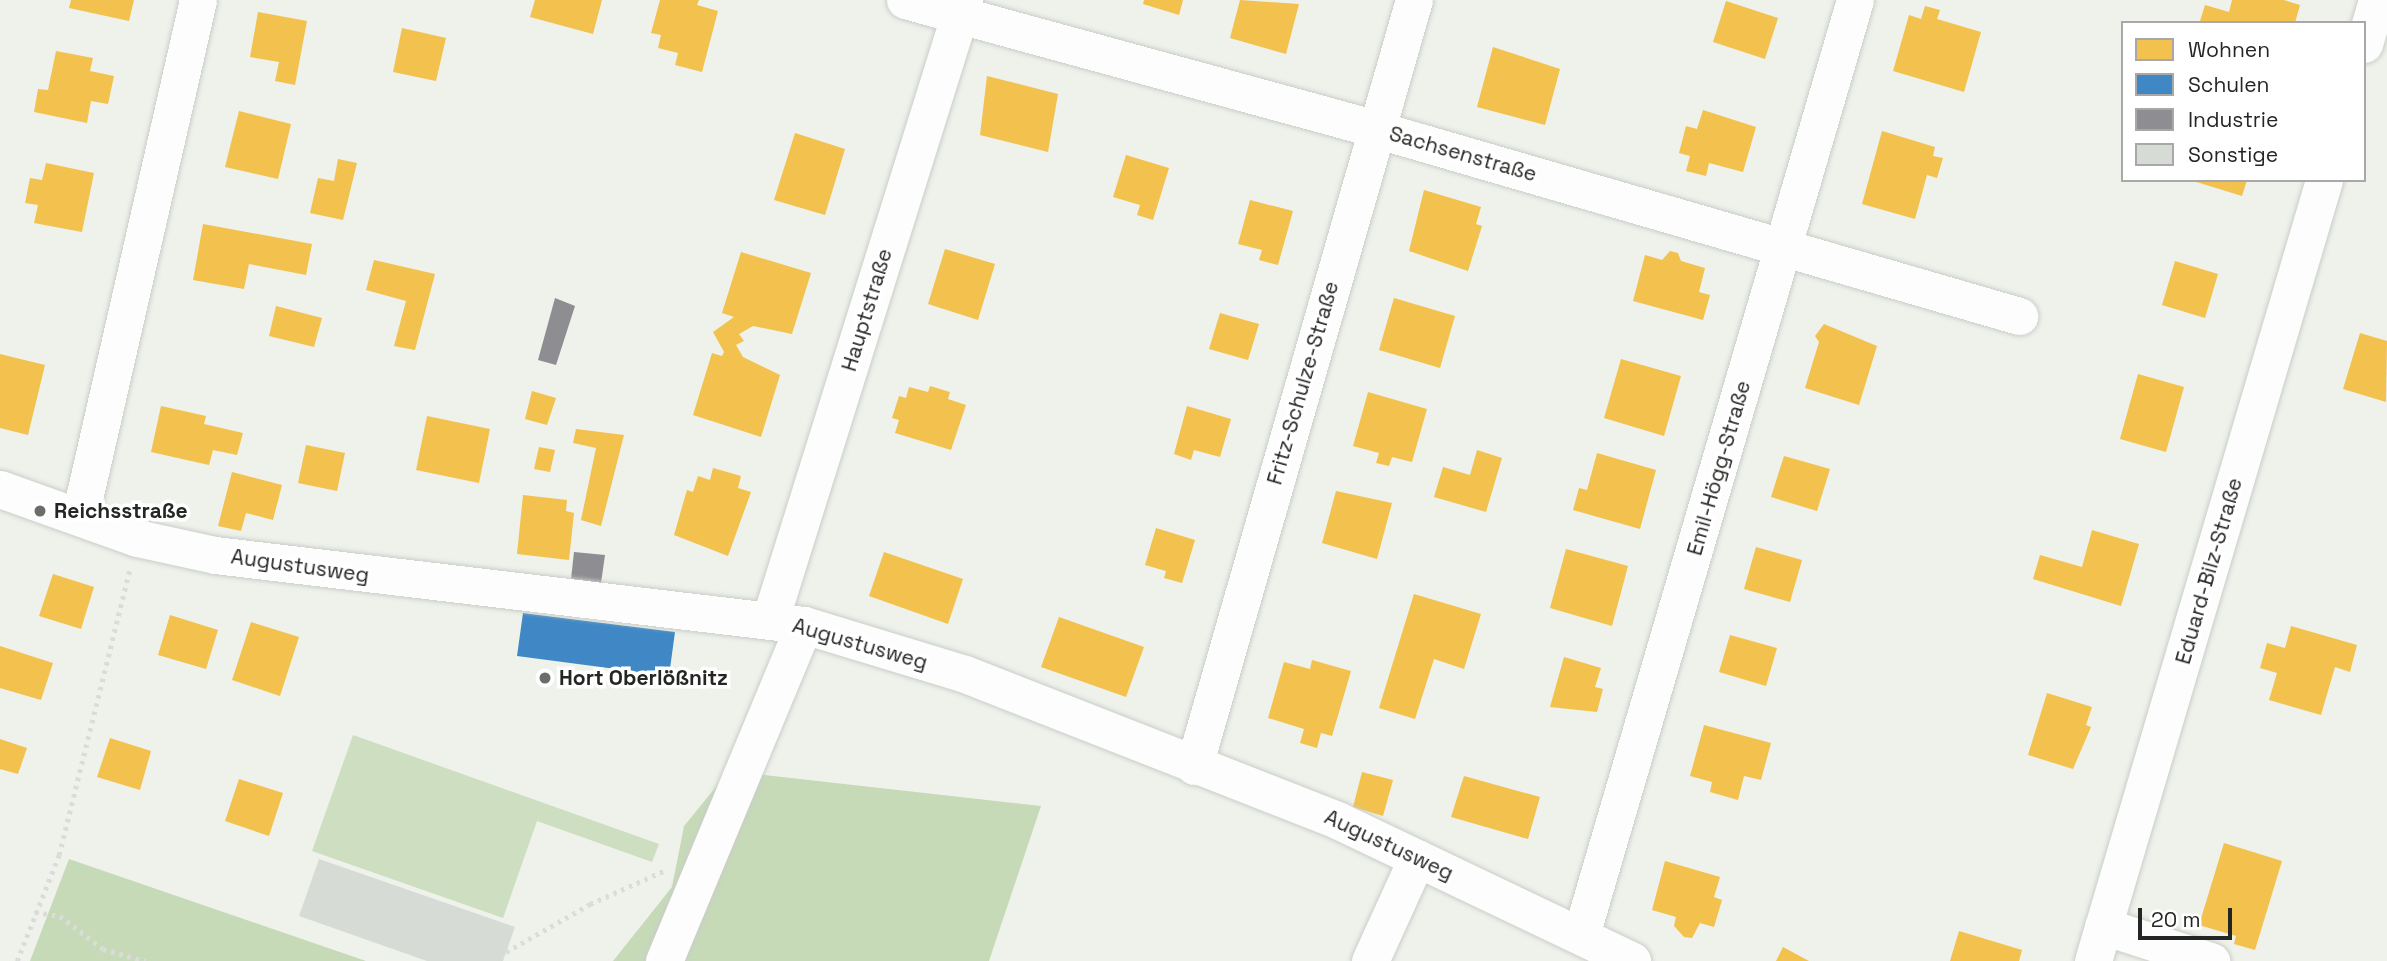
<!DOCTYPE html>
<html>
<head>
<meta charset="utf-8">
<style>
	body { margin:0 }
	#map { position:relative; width:2387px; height:961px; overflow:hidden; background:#eef2eb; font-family:"Space Grotesk",sans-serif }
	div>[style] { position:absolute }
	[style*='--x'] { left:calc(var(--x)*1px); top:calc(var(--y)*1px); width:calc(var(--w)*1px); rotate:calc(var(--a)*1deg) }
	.green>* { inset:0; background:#cddec1 }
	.forest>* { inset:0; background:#c6dab8 }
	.homes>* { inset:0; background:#f2c14e }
	.schools>* { inset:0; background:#3f88c5 }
	.industry>* { inset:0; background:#8d8d92 }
	.building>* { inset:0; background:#d7dbd6 }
	.path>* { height:4.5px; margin-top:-2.25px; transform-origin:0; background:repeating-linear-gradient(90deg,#dadcd9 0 3.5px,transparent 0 8.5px) }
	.roads { filter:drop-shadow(0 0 2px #cacdc8) drop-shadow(0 0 2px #cacdc8) }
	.minor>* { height:37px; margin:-18.5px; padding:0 18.5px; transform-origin:18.5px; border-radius:18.5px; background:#fcfdfc }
	.dots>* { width:19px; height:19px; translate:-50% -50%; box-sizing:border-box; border:4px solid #fff; border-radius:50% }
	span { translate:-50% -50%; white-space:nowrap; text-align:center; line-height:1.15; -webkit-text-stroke:7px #fff; paint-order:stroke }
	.street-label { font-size:21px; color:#232622 }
	.poi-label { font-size:21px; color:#232622; font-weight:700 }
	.left { translate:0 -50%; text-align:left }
	.legend { position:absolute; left:2121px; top:21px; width:245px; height:161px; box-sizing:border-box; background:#fff; border:2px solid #a7a8a7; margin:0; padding:9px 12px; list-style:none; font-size:21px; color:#232622 }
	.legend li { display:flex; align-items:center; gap:14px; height:35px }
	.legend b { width:35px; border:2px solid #a7a8a7 }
	.scale { position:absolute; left:2138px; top:908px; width:94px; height:32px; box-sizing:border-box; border:4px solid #232622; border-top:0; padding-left:9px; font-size:21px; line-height:24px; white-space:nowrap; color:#232622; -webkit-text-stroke:5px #fff; paint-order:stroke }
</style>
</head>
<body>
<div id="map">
	<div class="green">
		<i style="clip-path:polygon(353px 735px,659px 844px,652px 862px,537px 821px,503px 918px,312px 851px)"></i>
	</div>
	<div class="forest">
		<i style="clip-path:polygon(729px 771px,1041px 806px,989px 961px,613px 961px,672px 887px,684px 826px)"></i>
		<i style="clip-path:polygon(69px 859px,366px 961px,30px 961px)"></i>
	</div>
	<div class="homes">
		<i style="clip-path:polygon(71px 0,134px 0,129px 21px,69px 8px)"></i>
		<i style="clip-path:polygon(535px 0,602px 0,593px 34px,530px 17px)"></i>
		<i style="clip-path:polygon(660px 0,699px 0,697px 5px,718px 11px,702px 72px,675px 65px,678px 53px,658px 48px,661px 35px,651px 33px)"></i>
		<i style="clip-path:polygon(1144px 0,1183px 0,1179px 15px,1143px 4px)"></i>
		<i style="clip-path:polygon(1240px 0,1299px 4px,1286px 54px,1230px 38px)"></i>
		<i style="clip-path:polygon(2232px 0,2284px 0,2300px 5px,2295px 23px,2200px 21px,2205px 5px,2229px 12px)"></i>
		<i style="clip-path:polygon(1726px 1px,1778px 18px,1765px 59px,1713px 42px)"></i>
		<i style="clip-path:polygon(1925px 6px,1940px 10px,1937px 19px,1981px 32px,1964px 92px,1893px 71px,1909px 15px,1921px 19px)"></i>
		<i style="clip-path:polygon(258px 12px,307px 21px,295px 85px,275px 81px,279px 62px,250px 57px)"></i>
		<i style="clip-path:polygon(402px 28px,446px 38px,436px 81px,393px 72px)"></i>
		<i style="clip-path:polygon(1493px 47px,1560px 69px,1545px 125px,1477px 107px)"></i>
		<i style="clip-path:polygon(56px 51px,93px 58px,90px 71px,114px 76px,108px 104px,91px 101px,87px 123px,34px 112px,38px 89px,48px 90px)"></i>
		<i style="clip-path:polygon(987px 76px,1058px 94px,1048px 152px,980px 135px)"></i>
		<i style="clip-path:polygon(1703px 110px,1756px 127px,1743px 172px,1709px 163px,1706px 176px,1686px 171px,1690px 156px,1679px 153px,1686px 126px,1697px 129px)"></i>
		<i style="clip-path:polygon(239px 111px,291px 124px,278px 179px,225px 167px)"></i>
		<i style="clip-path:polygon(1882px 131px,1935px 147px,1933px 156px,1943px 158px,1937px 178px,1927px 175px,1915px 219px,1862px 204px)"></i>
		<i style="clip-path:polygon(795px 133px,845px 149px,825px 215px,774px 200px)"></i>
		<i style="clip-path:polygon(1126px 155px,1169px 168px,1153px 220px,1137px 215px,1140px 205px,1113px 197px)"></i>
		<i style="clip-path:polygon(338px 159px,357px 163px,343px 220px,310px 213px,318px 178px,334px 181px)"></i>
		<i style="clip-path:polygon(46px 163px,94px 173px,82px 232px,34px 223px,38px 205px,25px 203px,30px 178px,42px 180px)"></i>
		<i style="clip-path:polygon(2190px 180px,2247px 180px,2242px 196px)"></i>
		<i style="clip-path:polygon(1424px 190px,1481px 207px,1476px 224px,1482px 226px,1468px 271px,1409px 251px)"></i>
		<i style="clip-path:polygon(1250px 200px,1293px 211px,1278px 265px,1259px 260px,1262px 250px,1238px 244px)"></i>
		<i style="clip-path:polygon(203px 224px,312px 244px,306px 275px,249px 264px,244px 289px,193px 280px)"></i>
		<i style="clip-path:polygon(945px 249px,995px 264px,978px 320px,928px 304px)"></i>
		<i style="clip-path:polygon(1670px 251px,1678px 253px,1681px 261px,1705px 268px,1699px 292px,1710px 295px,1703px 320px,1633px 301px,1645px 255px,1662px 260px)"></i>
		<i style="clip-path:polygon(741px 252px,811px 273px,792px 334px,753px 326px,739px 334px,744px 341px,736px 345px,743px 357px,780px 375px,761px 437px,693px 415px,712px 353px,722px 356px,724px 352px,713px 332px,734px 317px,722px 313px)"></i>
		<i style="clip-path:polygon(374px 260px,435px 274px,415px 350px,394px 346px,406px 301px,366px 290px)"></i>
		<i style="clip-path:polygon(2175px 261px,2218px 274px,2205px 318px,2162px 305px)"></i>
		<i style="clip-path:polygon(1394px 298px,1455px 316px,1440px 368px,1379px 350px)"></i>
		<i style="clip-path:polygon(276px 306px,322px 318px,314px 347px,269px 336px)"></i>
		<i style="clip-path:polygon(1220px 313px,1259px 324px,1248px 360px,1209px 349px)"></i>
		<i style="clip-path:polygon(1824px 324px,1877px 346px,1859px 405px,1805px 388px,1819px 342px,1815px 336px)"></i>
		<i style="clip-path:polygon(2360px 333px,2387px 341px,2386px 402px,2343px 389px)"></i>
		<i style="clip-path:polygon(0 354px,45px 365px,28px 435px,0 428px)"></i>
		<i style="clip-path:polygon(1621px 359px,1681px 376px,1664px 436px,1604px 418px)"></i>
		<i style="clip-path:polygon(2138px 374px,2184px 387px,2166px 452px,2120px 439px)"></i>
		<i style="clip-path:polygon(930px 386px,950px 392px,948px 399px,966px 405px,951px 450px,895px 433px,899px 420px,892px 418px,899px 396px,906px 398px,909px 387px,928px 392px)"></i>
		<i style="clip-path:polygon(532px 391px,556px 398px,547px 425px,525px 419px)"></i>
		<i style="clip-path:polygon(1368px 392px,1427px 409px,1412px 462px,1392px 457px,1389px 466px,1376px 463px,1379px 453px,1353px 446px)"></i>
		<i style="clip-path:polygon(161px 406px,206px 416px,204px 424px,243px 433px,237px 455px,213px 450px,209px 465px,151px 452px)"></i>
		<i style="clip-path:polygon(1187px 406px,1231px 419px,1220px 457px,1194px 450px,1191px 460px,1174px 454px)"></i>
		<i style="clip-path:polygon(427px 416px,490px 429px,479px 483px,416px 470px)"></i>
		<i style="clip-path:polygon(576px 429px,624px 435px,601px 526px,581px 520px,596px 448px,573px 443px)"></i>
		<i style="clip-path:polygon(306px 445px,345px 453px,337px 491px,298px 483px)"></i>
		<i style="clip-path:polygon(539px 447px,555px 450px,550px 472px,534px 469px)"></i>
		<i style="clip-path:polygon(1477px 450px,1502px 458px,1486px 512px,1434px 497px,1443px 467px,1470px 475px)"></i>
		<i style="clip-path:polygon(1597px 453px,1656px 470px,1640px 529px,1573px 510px,1579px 488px,1587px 490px)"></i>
		<i style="clip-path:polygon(1784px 456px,1830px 469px,1817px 511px,1771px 497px)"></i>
		<i style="clip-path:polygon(713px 468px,741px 476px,738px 488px,751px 492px,728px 556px,674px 535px,687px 490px,693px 492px,698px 476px,710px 480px)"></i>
		<i style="clip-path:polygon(232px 472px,282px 485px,273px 520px,246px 513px,241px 531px,218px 526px)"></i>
		<i style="clip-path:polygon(1336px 491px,1392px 503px,1377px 559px,1322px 543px)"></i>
		<i style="clip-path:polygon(523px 495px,567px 500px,566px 511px,574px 513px,569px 560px,517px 554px)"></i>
		<i style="clip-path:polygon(1156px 528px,1195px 540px,1182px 583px,1164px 578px,1166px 571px,1145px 565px)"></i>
		<i style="clip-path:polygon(2092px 530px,2139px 544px,2121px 606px,2033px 579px,2040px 555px,2082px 567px)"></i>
		<i style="clip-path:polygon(1756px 547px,1802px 560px,1790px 602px,1744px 589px)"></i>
		<i style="clip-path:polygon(1566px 549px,1628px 566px,1612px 626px,1550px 608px)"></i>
		<i style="clip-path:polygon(884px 552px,963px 579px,948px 624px,869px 596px)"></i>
		<i style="clip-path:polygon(53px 574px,94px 587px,81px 629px,39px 616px)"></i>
		<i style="clip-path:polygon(1414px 594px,1481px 614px,1464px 669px,1434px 659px,1415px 719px,1379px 708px)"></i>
		<i style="clip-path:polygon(170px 615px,218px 630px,206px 669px,158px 655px)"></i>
		<i style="clip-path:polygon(1059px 617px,1144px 647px,1126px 697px,1041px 667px)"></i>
		<i style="clip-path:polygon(251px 622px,299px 637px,280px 696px,232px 680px)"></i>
		<i style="clip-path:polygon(2291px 626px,2357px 645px,2350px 672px,2335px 667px,2321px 715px,2269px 700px,2277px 673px,2260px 668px,2267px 643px,2285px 648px)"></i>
		<i style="clip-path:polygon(1730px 635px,1777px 648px,1766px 686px,1719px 672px)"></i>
		<i style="clip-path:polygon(0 646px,53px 663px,41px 700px,0 688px)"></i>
		<i style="clip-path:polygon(1564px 657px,1601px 668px,1595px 687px,1603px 689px,1597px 712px,1550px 707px)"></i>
		<i style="clip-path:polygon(1312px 660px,1351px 671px,1332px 736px,1321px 733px,1317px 748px,1300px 743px,1304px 729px,1268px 718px,1284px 662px,1310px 669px)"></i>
		<i style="clip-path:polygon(2047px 693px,2092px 707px,2086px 725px,2091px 727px,2073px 769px,2028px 755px)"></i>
		<i style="clip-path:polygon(1704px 725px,1771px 743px,1761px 780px,1744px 776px,1738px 800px,1710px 792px,1712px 782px,1690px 776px)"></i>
		<i style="clip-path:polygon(110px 738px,151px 751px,140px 790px,97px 777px)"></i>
		<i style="clip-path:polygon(0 739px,27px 748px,18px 774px,0 769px)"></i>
		<i style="clip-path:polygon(1362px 772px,1393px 780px,1383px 816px,1353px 807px)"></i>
		<i style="clip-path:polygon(1464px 776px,1540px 797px,1528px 839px,1451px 817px)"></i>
		<i style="clip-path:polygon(239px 779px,283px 793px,269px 836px,225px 821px)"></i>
		<i style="clip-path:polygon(2224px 843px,2282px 861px,2255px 950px,2234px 944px,2236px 936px,2199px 925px)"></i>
		<i style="clip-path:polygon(1665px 861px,1720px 877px,1714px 897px,1722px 900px,1714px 927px,1700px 923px,1692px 938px,1684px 937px,1674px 926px,1676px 917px,1652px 910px)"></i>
		<i style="clip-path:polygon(1959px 931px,2022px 950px,2019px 961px,1950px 961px)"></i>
		<i style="clip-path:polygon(1783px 947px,1809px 961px,1776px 961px)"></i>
	</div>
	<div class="schools">
		<i style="clip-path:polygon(523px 613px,675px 632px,669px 676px,517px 656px)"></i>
	</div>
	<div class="industry">
		<i style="clip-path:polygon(555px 298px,575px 306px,556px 365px,538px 360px)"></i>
		<i style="clip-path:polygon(574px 552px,605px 555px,601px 583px,571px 579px)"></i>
	</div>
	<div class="building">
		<i style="clip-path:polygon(319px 859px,515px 927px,503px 961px,427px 961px,299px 916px)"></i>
	</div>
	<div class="path">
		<i style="--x:35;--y:912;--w:25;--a:9"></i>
		<i style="--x:60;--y:916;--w:54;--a:37.5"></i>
		<i style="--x:103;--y:949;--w:44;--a:15.9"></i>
		<i style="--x:506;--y:952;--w:97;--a:-29.7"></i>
		<i style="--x:590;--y:904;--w:83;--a:-24.1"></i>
		<i style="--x:17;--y:961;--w:114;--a:-68.4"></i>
		<i style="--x:59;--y:855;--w:295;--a:-76.1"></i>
	</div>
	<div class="roads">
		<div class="minor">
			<i style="--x:905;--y:0;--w:487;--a:15.3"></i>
			<i style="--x:1375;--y:129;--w:671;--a:16.19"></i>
			<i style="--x:2364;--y:44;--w:46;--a:-73.5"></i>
			<i style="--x:0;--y:489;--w:145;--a:19.7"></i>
			<i style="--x:137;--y:538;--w:80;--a:12.3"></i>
			<i style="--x:215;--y:555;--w:593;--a:6.78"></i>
			<i style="--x:804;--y:625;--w:168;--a:16.9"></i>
			<i style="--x:965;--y:674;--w:400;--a:21.4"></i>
			<i style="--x:1337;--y:820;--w:327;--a:25.5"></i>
			<i style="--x:80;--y:516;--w:529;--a:-77.12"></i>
			<i style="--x:770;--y:620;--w:650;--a:-72.62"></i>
			<i style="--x:1194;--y:766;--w:797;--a:-73.98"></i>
			<i style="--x:2103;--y:926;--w:114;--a:18"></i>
			<i style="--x:1581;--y:935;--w:974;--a:-73.67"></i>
			<i style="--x:664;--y:961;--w:364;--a:-67.4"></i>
			<i style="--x:1370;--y:961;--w:113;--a:-65.5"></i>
			<i style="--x:2093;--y:961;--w:814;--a:-73.52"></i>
		</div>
	</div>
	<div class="dots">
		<i style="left:40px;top:511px;background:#6a6d68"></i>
		<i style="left:545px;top:678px;background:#6a6d68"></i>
	</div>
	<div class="street-label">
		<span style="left:1463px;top:154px;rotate:16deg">Sachsenstraße</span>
		<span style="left:867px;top:310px;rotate:-73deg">Hauptstraße</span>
		<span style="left:1303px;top:383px;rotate:-74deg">Fritz-Schulze-Straße</span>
		<span style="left:1719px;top:468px;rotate:-74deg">Emil-Högg-Straße</span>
		<span style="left:300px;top:566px;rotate:8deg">Augustusweg</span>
		<span style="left:2209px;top:571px;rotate:-74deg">Eduard-Bilz-Straße</span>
		<span style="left:860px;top:644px;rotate:16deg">Augustusweg</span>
		<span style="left:1389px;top:845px;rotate:25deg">Augustusweg</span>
	</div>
	<div class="poi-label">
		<span class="left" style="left:54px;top:511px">Reichsstraße</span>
		<span class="left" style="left:559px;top:678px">Hort Oberlößnitz</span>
	</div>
	<ul class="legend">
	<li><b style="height:19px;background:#f2c14e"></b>Wohnen</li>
	<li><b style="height:19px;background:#3f88c5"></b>Schulen</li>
	<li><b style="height:19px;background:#8d8d92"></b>Industrie</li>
	<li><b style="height:19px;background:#d7dbd6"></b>Sonstige</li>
	</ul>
	<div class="scale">20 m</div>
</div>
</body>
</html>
